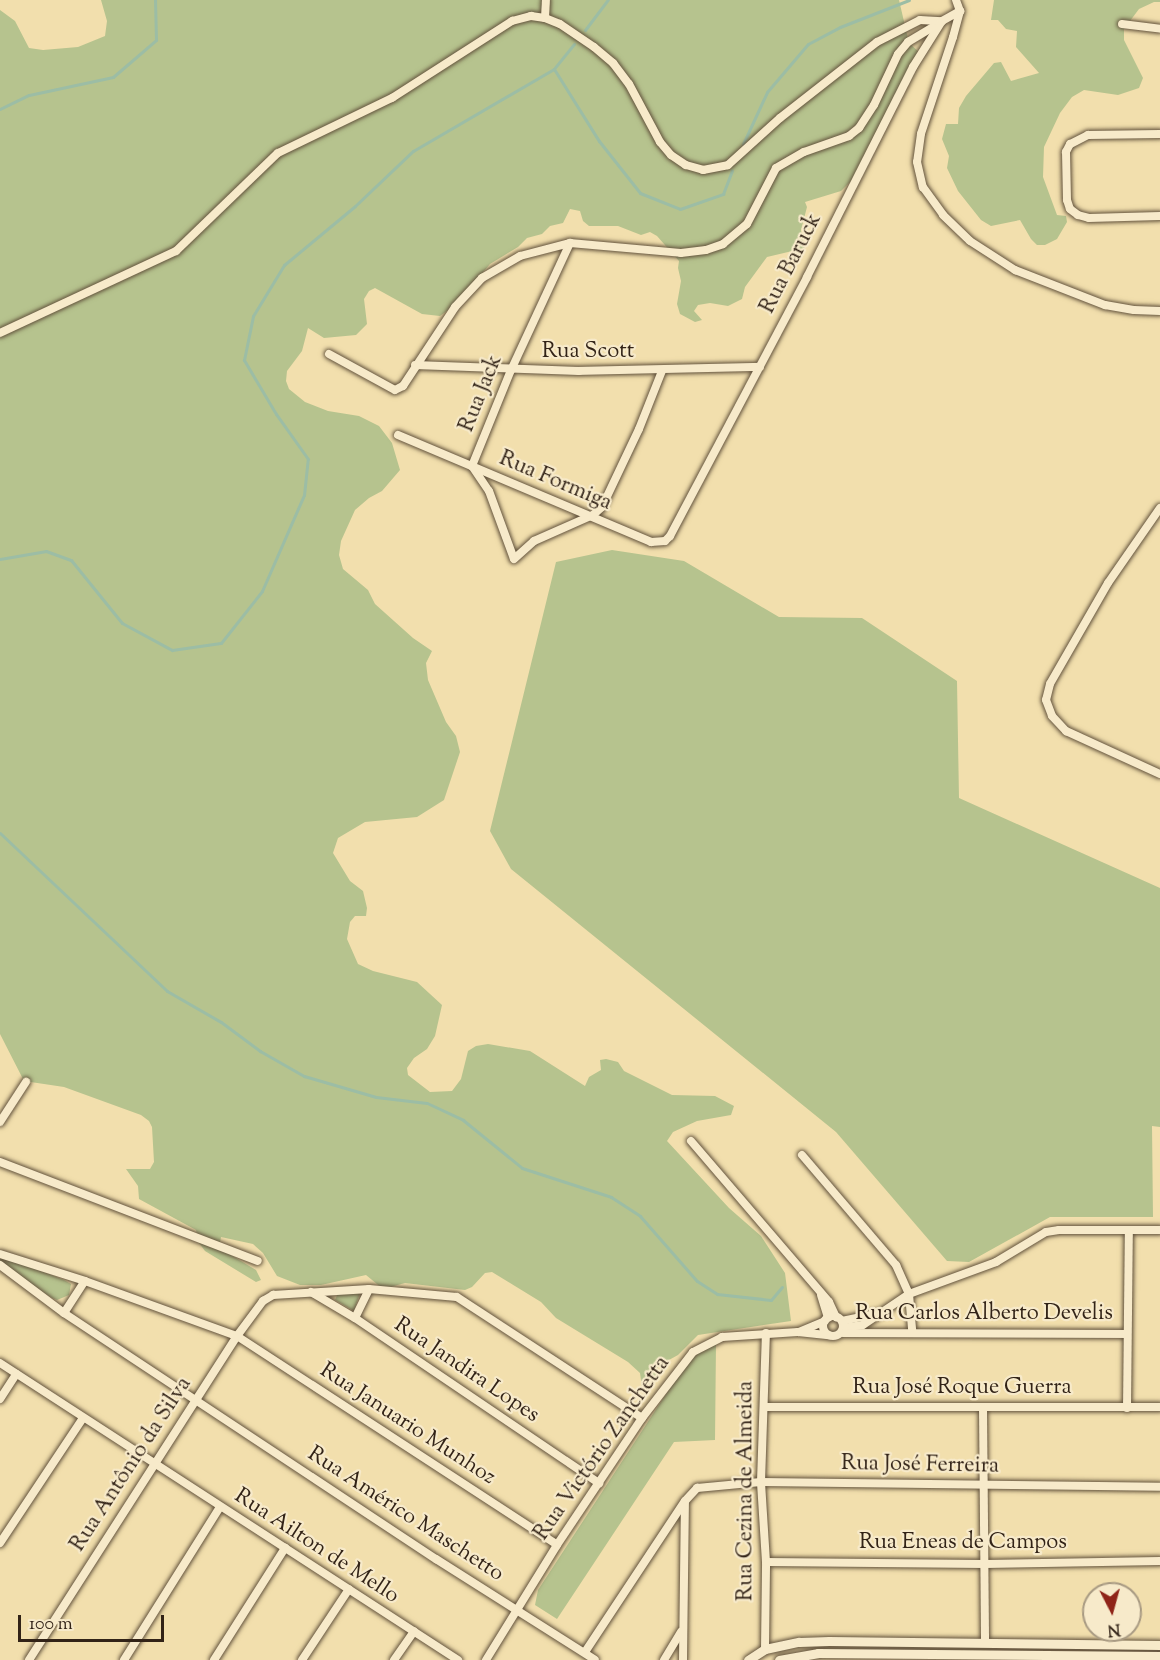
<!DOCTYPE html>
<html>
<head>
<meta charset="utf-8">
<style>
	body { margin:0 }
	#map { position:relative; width:1160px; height:1660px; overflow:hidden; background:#f2dfad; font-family:"Sorts Mill Goudy",serif }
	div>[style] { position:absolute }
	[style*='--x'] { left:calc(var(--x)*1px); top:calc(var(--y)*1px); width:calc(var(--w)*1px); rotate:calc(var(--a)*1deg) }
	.green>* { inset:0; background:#b6c38e }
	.stream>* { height:3px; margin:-1.5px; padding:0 1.5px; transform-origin:1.5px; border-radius:1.5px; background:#9cbda5 }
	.roads { filter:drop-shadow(0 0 2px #62523c) drop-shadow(0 0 2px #62523c) }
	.minor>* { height:8px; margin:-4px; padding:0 4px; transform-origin:4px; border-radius:4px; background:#f7eaca }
	.minor>.ring { margin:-4px; padding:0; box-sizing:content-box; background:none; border:8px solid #f7eaca; border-radius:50% }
	.tertiary>* { height:9px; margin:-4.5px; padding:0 4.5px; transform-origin:4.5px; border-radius:4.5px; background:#f7eaca }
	span { translate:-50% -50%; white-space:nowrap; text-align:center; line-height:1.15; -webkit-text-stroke:4.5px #f7eaca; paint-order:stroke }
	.street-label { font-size:22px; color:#322317 }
	.north { position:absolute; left:1082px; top:1582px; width:60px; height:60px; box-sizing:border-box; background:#f7eaca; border:2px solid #a89a82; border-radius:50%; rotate:174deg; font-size:16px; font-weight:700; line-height:24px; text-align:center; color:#322317 }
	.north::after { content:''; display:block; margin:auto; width:21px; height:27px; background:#8f2418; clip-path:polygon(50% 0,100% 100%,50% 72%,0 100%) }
	.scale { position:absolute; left:18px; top:1615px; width:146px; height:27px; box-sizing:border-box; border:3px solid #322317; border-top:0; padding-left:8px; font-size:18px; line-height:21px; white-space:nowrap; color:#322317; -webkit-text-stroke:4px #f7eaca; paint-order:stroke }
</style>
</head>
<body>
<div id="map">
	<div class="green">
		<i style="clip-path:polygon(101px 0,899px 0,909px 43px,920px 53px,852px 180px,841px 191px,805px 202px,807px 207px,801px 230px,805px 248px,767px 257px,745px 287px,742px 299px,728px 306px,710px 303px,698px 305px,694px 311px,702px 320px,695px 322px,680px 314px,677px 304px,681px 281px,678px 268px,679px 261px,657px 236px,650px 232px,641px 235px,618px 226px,589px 226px,583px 221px,580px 211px,570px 209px,563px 223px,550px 226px,542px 234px,527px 238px,518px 247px,490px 264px,456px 304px,440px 316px,422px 314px,375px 288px,369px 291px,364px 299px,367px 324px,356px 335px,324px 338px,308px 328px,302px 351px,287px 371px,286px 381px,289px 389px,305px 402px,328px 411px,359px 416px,379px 426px,392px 443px,400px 470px,382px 491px,369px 498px,355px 510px,341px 541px,339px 555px,343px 569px,368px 590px,375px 604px,413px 638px,432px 651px,426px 663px,428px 680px,446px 722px,456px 736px,460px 752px,444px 800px,417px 817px,365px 822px,338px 838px,333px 853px,350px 881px,363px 891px,367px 908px,366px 916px,355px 916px,350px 922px,347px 939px,358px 964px,373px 971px,417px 982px,442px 1005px,435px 1036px,427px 1049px,414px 1058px,407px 1068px,408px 1075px,430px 1092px,452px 1091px,461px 1079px,468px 1051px,476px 1046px,488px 1044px,530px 1051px,585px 1086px,589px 1077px,601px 1070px,600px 1060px,606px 1059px,618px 1062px,624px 1071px,672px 1095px,715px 1096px,734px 1106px,731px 1115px,697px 1121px,673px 1132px,667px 1141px,729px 1208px,761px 1236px,785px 1273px,791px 1321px,698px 1335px,678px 1355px,658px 1366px,655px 1383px,646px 1391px,642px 1388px,640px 1373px,628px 1362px,556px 1318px,541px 1302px,492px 1272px,485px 1273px,472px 1287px,465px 1290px,405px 1283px,383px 1289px,366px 1275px,321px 1285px,300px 1285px,277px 1276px,263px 1253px,253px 1244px,221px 1237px,219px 1248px,256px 1270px,261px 1280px,256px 1282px,205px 1251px,199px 1243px,196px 1230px,139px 1199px,138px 1186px,126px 1169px,150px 1169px,154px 1162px,152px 1127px,149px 1121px,141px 1115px,64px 1087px,24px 1081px,0 1034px,0 10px,15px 21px,29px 48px,43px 50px,78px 47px,105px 36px,107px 21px)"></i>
		<i style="clip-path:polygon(994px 0,1160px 0,1160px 2px,1154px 2px,1139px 9px,1124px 29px,1124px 40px,1143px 78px,1139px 88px,1118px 95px,1084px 90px,1072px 97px,1060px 113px,1044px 147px,1043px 177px,1057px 215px,1066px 216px,1067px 222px,1057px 239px,1045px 245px,1037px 245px,1031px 239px,1020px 220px,991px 226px,981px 220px,958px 191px,947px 168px,949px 156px,942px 139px,946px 124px,958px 124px,959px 108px,966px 96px,994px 63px,1001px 62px,1011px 81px,1039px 73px,1016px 47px,1017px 31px,1006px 29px,998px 20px,991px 20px)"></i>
		<i style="clip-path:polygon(612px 550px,684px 561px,779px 617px,862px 618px,957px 681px,959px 798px,1160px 888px,1160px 1127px,1152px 1126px,1153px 1217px,1050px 1217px,969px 1262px,947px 1261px,836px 1132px,511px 869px,490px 831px,556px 562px)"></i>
		<i style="clip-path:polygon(0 1255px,64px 1280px,71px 1284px,69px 1295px,57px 1300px,52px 1298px,0 1264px)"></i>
		<i style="clip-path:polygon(338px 1293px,360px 1293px,354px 1311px,335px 1300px)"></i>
		<i style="clip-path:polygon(716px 1344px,715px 1440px,674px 1442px,557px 1619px,535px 1605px,538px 1590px,668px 1391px,690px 1360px,702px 1350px)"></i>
	</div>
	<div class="stream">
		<i style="--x:585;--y:30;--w:38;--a:-53"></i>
		<i style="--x:574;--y:44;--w:32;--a:129"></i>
		<i style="--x:554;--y:69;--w:85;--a:58"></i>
		<i style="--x:599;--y:141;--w:66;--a:51.7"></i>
		<i style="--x:640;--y:193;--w:43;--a:21.8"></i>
		<i style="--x:680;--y:209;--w:46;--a:-19.2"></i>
		<i style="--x:723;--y:194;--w:25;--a:-69"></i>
		<i style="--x:0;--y:109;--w:32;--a:-26"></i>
		<i style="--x:29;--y:95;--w:86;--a:-12.1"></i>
		<i style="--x:113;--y:77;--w:57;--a:-40.7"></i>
		<i style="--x:156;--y:40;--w:40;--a:-91.4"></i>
		<i style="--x:743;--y:144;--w:57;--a:-65.2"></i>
		<i style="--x:767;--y:92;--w:63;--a:-49.5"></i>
		<i style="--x:808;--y:44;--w:36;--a:-28"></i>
		<i style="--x:840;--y:27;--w:74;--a:-21.4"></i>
		<i style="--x:0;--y:559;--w:47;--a:-9.9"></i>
		<i style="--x:46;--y:551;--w:27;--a:20"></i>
		<i style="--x:71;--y:560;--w:81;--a:51"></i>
		<i style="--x:122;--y:623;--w:57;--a:28.4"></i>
		<i style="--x:172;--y:650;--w:49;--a:-8.1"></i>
		<i style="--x:221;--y:643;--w:66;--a:-51.7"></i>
		<i style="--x:262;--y:591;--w:105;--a:-66.4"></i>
		<i style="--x:304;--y:495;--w:36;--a:-84"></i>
		<i style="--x:308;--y:459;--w:55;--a:-125.4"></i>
		<i style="--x:276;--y:414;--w:63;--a:-120.7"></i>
		<i style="--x:244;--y:360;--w:45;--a:-78.4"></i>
		<i style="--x:253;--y:316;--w:60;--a:-58.7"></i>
		<i style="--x:284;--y:265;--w:92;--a:-39.7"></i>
		<i style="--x:355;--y:206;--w:80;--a:-43.5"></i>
		<i style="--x:413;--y:151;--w:163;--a:-30.2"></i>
		<i style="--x:0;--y:833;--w:230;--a:43.4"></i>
		<i style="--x:167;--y:991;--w:62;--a:29.9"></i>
		<i style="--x:221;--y:1022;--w:49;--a:36.6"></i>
		<i style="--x:260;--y:1051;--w:51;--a:29.6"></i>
		<i style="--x:304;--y:1076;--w:75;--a:16.3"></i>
		<i style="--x:376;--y:1097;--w:51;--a:6.7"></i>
		<i style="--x:427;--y:1103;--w:40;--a:25"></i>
		<i style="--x:463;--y:1120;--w:76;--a:39.1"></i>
		<i style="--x:522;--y:1168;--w:94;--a:18"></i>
		<i style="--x:611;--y:1197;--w:35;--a:33"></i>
		<i style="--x:640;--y:1216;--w:86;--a:48.8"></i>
		<i style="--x:697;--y:1281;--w:24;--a:33"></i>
		<i style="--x:717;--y:1294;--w:54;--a:6.3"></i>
		<i style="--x:771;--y:1300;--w:17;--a:-50"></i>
	</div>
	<div class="roads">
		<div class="minor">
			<i style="--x:956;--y:0;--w:12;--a:70"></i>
			<i style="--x:960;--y:11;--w:27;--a:105"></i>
			<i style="--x:953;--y:37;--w:102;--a:108.3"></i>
			<i style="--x:921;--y:134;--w:28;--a:98"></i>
			<i style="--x:917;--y:162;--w:26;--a:77"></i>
			<i style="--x:923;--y:187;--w:34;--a:54"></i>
			<i style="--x:943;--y:215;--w:37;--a:44"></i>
			<i style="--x:970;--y:241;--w:54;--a:32.8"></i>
			<i style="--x:1015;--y:270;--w:97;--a:21.3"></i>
			<i style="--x:1105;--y:305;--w:29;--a:10"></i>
			<i style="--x:1134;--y:310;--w:26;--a:2"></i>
			<i style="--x:545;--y:18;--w:18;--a:-87"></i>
			<i style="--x:1122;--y:24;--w:38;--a:7"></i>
			<i style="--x:1160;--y:134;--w:72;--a:179.2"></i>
			<i style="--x:1088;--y:135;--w:20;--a:153"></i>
			<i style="--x:1070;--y:144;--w:9;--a:117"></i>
			<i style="--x:1066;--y:152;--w:48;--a:88.8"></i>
			<i style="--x:1067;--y:200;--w:9;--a:72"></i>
			<i style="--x:1070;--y:209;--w:10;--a:37"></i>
			<i style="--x:1078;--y:215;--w:11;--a:15"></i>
			<i style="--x:1089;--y:218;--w:71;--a:-1.6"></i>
			<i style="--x:570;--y:243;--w:140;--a:114.9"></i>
			<i style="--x:511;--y:370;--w:104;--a:112.1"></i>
			<i style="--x:472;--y:466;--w:30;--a:56"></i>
			<i style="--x:489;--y:491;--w:72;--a:69.8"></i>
			<i style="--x:514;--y:559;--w:27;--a:-42"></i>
			<i style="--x:534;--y:541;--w:64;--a:-23.8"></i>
			<i style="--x:593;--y:515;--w:12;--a:-42"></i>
			<i style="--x:602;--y:507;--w:86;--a:-64.6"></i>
			<i style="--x:639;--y:429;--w:62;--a:-68.4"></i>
			<i style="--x:0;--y:333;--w:194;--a:-25"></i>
			<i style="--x:176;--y:251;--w:141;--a:-43.9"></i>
			<i style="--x:278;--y:153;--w:127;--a:-25.8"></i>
			<i style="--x:392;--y:98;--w:143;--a:-32.7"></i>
			<i style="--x:512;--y:21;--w:20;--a:-15"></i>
			<i style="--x:531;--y:16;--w:14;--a:8"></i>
			<i style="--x:545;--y:18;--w:16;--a:22"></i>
			<i style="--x:560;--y:24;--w:41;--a:34.1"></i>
			<i style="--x:594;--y:47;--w:25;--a:40"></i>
			<i style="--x:613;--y:63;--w:26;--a:53"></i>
			<i style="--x:629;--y:84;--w:66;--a:61.9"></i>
			<i style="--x:660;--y:142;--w:17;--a:50"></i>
			<i style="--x:671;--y:155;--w:18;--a:34"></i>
			<i style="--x:686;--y:165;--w:18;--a:16"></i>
			<i style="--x:703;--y:170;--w:25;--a:-11"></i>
			<i style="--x:728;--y:165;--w:70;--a:-42.1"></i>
			<i style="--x:780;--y:118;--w:123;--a:-38.1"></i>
			<i style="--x:877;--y:42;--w:48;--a:-27.1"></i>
			<i style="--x:920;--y:20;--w:22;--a:3"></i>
			<i style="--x:329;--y:354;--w:75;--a:28.6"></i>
			<i style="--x:395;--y:390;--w:9;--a:-27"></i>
			<i style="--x:403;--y:386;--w:95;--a:-56.6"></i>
			<i style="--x:455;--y:307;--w:40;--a:-47"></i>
			<i style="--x:482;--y:278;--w:44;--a:-30.1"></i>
			<i style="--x:520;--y:256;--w:52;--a:-14.6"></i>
			<i style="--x:570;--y:243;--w:111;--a:5.1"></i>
			<i style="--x:681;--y:253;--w:25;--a:-7"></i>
			<i style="--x:706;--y:250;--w:18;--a:-19"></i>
			<i style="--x:723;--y:244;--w:31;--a:-40"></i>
			<i style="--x:747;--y:224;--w:63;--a:-62.6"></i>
			<i style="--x:776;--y:168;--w:32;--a:-30"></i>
			<i style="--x:804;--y:152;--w:48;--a:-19.6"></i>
			<i style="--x:849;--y:136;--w:13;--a:-39"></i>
			<i style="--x:859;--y:128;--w:27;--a:-57"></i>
			<i style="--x:874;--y:105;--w:56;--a:-64.8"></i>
			<i style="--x:898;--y:54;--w:16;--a:-50"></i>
			<i style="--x:908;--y:42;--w:39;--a:-31"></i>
			<i style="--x:415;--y:365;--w:164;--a:2.1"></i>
			<i style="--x:579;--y:371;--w:181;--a:-1.3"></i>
			<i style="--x:398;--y:435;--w:275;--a:22.9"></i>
			<i style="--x:651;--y:542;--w:14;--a:-4"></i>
			<i style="--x:665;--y:541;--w:7;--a:-45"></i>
			<i style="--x:670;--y:536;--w:293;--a:-62.1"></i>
			<i style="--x:807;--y:277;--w:235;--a:-63.2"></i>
			<i style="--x:913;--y:67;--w:54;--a:-57.8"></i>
			<i style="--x:942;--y:21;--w:21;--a:-29"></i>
			<i style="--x:1160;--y:508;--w:91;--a:124.7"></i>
			<i style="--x:1108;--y:583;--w:116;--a:119.9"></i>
			<i style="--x:1050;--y:684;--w:16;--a:104"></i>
			<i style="--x:1046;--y:700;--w:17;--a:69"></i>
			<i style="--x:1052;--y:716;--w:21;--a:47"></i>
			<i style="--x:1066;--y:731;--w:103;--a:24.6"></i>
			<i style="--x:0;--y:1122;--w:48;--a:-57"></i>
			<i style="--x:691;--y:1141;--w:212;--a:49.4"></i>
			<i style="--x:829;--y:1302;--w:17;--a:65"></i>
			<i style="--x:802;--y:1155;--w:145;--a:49.5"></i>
			<i style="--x:896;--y:1265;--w:32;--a:66"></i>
			<i style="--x:909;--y:1294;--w:38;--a:85"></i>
			<i style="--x:0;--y:1162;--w:276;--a:21"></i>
			<i style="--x:0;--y:1254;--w:89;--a:17.6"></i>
			<i style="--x:85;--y:1281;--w:162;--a:19.9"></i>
			<i style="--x:237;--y:1336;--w:382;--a:33.1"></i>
			<i style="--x:0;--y:1265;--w:80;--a:36.9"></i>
			<i style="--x:64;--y:1313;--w:446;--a:33.5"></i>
			<i style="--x:436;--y:1559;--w:188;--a:32.4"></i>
			<i style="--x:311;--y:1292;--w:51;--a:30.6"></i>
			<i style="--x:355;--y:1318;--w:295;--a:34.1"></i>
			<i style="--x:821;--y:1295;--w:24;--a:73"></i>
			<i style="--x:64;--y:1313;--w:38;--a:-57"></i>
			<i class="ring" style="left:823px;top:1316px;width:12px;height:12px"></i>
			<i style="--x:355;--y:1318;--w:32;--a:-64"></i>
			<i style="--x:842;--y:1321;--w:34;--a:-12"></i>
			<i style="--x:843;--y:1328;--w:20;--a:-9"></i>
			<i style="--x:863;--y:1325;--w:55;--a:-34"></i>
			<i style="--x:909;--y:1294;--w:93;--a:-20.2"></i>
			<i style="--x:996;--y:1262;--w:58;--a:-31"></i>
			<i style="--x:1046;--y:1232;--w:13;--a:-9"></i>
			<i style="--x:1059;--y:1230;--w:101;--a:0"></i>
			<i style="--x:799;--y:1332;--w:28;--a:-23"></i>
			<i style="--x:843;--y:1333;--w:283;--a:0.2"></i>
			<i style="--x:0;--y:1363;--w:546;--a:32.96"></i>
			<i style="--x:0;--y:1399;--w:30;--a:-57"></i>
			<i style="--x:764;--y:1407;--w:396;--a:0"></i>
			<i style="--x:983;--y:1408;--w:234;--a:89.5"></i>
			<i style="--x:1127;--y:1408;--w:177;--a:-89.4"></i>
			<i style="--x:0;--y:1543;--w:150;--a:-56.4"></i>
			<i style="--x:766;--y:1562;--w:219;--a:0.5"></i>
			<i style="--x:985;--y:1564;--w:175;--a:-1"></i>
			<i style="--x:765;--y:1649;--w:87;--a:-89.3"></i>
			<i style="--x:766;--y:1562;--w:80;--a:-93.6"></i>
			<i style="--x:761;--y:1482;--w:149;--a:-88.1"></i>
			<i style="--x:585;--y:1652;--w:181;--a:-56.5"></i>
			<i style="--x:685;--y:1501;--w:18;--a:-47"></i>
			<i style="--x:697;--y:1488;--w:64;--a:-5.4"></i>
			<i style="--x:761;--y:1482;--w:399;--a:0.7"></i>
			<i style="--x:29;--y:1660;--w:385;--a:-57.3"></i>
			<i style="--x:237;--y:1336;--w:44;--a:-53.4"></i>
			<i style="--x:263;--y:1301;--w:12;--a:-31"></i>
			<i style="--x:273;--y:1295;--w:96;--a:-3.6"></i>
			<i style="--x:369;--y:1289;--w:88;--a:5.2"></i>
			<i style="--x:457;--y:1297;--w:221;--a:33.2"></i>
			<i style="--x:124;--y:1660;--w:181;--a:-57.9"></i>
			<i style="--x:214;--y:1660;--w:133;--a:-57.6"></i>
			<i style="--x:302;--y:1660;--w:85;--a:-56.5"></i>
			<i style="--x:394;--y:1660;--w:35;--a:-55"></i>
			<i style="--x:486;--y:1660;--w:135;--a:-58.3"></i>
			<i style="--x:557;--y:1545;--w:153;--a:-56.2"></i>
			<i style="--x:642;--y:1418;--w:83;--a:-52.3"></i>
			<i style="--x:693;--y:1352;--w:33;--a:-27"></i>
			<i style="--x:722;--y:1337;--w:76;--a:-3.8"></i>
			<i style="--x:798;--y:1332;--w:31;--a:6"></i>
			<i style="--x:664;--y:1660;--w:33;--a:-59"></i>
			<i style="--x:683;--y:1660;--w:158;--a:-89.3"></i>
		</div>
		<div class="tertiary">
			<i style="--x:748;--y:1660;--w:20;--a:-33"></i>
			<i style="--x:765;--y:1649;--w:35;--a:-12"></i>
			<i style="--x:799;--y:1642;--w:30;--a:-2"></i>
			<i style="--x:829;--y:1641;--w:331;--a:0.7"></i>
			<i style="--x:779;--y:1660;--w:40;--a:-10"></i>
			<i style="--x:818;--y:1653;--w:342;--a:0.5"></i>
		</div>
	</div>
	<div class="street-label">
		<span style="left:792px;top:264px;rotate:-63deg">Rua Baruck</span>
		<span style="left:588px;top:353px">Rua Scott</span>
		<span style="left:482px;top:394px;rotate:-68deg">Rua Jack</span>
		<span style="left:555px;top:482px;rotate:23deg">Rua Formiga</span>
		<span style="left:984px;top:1315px">Rua Carlos Alberto Develis</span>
		<span style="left:466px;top:1371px;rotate:34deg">Rua Jandira Lopes</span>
		<span style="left:962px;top:1389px">Rua José Roque Guerra</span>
		<span style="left:407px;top:1425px;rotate:33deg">Rua Januario Munhoz</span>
		<span style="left:603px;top:1449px;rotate:-55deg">Rua Victório Zanchetta</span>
		<span style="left:132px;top:1465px;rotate:-57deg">Rua Antônio da Silva</span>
		<span style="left:920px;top:1466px;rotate:1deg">Rua José Ferreira</span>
		<span style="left:747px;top:1491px;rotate:-90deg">Rua Cezina de Almeida</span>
		<span style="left:405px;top:1515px;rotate:33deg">Rua Américo Maschetto</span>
		<span style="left:963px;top:1544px">Rua Eneas de Campos</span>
		<span style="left:316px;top:1547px;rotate:33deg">Rua Ailton de Mello</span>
	</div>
	<div class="north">N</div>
	<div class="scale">100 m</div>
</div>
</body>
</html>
